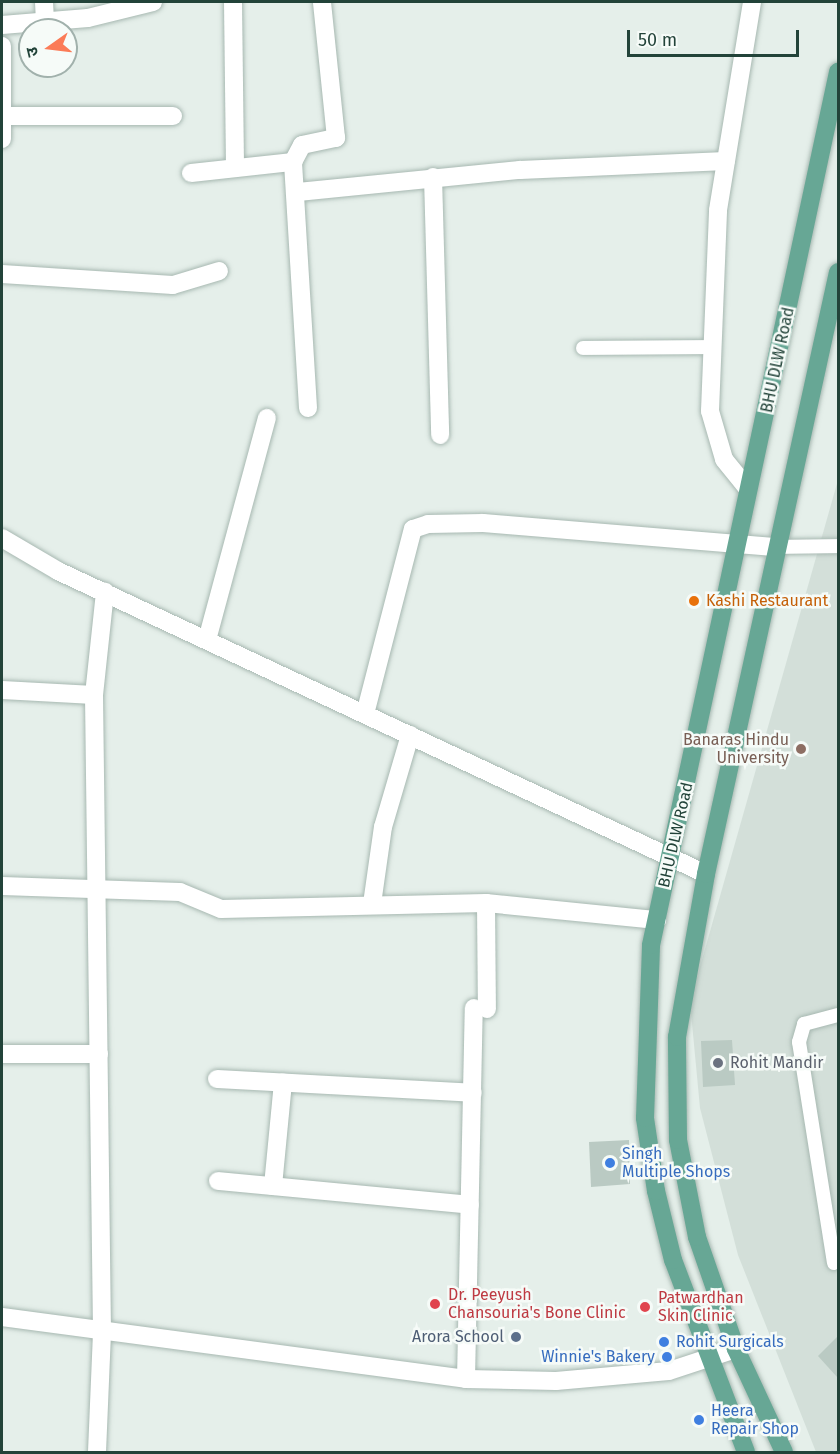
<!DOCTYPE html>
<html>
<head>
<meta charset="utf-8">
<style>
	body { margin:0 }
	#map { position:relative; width:840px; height:1454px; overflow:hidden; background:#e5efea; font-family:"Fira Sans","Noto Sans Devanagari",sans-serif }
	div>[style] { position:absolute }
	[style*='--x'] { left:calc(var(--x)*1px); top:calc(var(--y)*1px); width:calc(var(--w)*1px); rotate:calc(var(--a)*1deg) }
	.built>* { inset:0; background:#d3dfd9 }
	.building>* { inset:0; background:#bacac3 }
	.roads { filter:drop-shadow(0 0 2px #a7b8b1) drop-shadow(0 0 2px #a7b8b1) }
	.lane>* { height:14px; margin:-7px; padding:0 7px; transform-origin:7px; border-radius:7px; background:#fff }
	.street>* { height:18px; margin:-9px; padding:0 9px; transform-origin:9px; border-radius:9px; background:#fff }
	.primary>* { height:18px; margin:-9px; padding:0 9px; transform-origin:9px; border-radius:9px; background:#67a795 }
	.dots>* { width:16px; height:16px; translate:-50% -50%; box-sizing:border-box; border:3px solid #f6fbf8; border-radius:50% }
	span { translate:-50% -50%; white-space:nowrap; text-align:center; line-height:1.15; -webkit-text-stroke:5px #f6fbf8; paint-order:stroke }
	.street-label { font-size:16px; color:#224339 }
	.food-label { font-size:16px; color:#c56008 }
	.left { translate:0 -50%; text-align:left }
	.education-label { font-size:16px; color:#785e54 }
	.right { translate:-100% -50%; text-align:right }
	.worship-label { font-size:16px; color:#5b616d }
	.shop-label { font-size:16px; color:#366cbe }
	.health-label { font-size:16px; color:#be3a42 }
	.service-label { font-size:16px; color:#4e5e75 }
	.frame { position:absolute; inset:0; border:3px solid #224339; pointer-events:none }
	.north { position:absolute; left:18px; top:18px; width:60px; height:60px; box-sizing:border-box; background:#f6fbf8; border:2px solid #a1b1ac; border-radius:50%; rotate:256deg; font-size:16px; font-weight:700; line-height:24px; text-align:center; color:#224339 }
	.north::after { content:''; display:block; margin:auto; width:21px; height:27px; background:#fb7b57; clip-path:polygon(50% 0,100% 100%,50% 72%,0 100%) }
	.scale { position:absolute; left:627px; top:30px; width:172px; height:27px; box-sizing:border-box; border:3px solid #224339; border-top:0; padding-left:8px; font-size:18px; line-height:21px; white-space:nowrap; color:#224339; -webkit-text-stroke:4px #f6fbf8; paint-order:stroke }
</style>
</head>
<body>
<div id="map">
	<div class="built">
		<i style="clip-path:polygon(838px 480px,838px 1452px,816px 1452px,738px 1255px,700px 1108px,690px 1002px)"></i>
	</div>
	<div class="building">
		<i style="clip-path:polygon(732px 1040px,735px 1085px,703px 1087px,701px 1041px)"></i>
		<i style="clip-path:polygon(629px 1140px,630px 1184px,591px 1187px,589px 1142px)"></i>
		<i style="clip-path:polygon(838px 1336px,838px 1375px,837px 1377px,818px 1356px)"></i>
	</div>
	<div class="roads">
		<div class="lane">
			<i style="--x:583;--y:348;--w:129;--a:-0.4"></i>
			<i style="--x:777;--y:547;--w:61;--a:-0.9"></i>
			<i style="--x:834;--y:1263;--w:224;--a:-99"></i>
			<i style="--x:799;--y:1042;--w:19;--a:-74"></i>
			<i style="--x:804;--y:1024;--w:35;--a:-15"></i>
		</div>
		<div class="street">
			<i style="--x:44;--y:2;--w:19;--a:87"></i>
			<i style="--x:233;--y:2;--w:166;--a:89.3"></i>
			<i style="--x:2;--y:25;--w:86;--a:-4.7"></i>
			<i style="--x:88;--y:18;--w:67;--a:-13.8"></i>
			<i style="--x:2;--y:46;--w:93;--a:90"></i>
			<i style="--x:3;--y:116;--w:170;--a:0"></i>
			<i style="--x:191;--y:173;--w:103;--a:-6.2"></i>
			<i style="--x:433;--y:177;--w:258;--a:88.4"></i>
			<i style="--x:298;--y:192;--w:223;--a:-5.7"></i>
			<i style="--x:520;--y:170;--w:206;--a:-2.5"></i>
			<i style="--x:2;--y:274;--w:171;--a:3.7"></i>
			<i style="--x:173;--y:285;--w:48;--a:-16.9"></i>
			<i style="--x:308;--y:408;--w:246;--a:-93.5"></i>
			<i style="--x:293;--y:162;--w:19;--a:-62"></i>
			<i style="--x:302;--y:145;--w:35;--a:-12"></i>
			<i style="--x:336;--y:138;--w:137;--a:-95.9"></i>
			<i style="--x:748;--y:489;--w:38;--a:-129"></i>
			<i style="--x:724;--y:459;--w:50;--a:-106.3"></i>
			<i style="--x:710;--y:411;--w:201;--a:-87.7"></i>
			<i style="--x:718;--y:210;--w:211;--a:-80.7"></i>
			<i style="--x:2;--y:538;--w:65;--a:30.5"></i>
			<i style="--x:58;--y:571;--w:715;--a:25.06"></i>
			<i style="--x:207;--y:640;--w:230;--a:-74.9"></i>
			<i style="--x:2;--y:690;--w:92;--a:3.1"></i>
			<i style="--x:365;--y:714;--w:191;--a:-75.5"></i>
			<i style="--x:413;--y:529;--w:16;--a:-18"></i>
			<i style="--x:428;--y:524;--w:55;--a:-1"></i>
			<i style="--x:483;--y:523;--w:295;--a:4.7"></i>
			<i style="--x:2;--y:886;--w:178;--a:1.9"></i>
			<i style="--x:180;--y:892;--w:44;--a:22.5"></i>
			<i style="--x:221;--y:909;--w:265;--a:-1.3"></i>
			<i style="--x:486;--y:903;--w:172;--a:5.7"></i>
			<i style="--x:486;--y:903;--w:106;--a:89.5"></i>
			<i style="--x:372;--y:904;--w:78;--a:-81.9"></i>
			<i style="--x:383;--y:827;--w:96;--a:-73.6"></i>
			<i style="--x:2;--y:1054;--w:97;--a:0"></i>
			<i style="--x:217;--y:1079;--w:256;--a:3.1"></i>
			<i style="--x:218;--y:1181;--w:253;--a:5.4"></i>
			<i style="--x:273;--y:1186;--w:104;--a:-84.5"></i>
			<i style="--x:2;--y:1317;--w:468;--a:7.6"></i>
			<i style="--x:466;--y:1379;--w:90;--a:1.3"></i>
			<i style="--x:556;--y:1381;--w:113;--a:-5.1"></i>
			<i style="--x:669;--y:1371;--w:71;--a:-18.2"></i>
			<i style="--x:466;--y:1379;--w:371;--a:-88.8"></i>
			<i style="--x:97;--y:1452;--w:120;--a:-87.6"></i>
			<i style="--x:102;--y:1332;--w:637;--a:-90.72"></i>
			<i style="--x:94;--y:695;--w:104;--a:-83.9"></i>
		</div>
		<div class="primary">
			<i style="--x:746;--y:1452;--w:205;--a:-110.8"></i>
			<i style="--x:673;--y:1260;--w:71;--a:-103.8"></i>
			<i style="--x:656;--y:1191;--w:74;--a:-98.6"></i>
			<i style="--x:645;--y:1118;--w:173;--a:-88"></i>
			<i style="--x:651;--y:945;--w:893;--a:-77.91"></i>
			<i style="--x:784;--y:1452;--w:114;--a:-115"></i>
			<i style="--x:736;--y:1349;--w:119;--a:-109.2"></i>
			<i style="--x:697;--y:1237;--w:99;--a:-101.1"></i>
			<i style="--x:678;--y:1140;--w:103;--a:-90.6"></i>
			<i style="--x:677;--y:1037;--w:166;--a:-79.9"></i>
			<i style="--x:706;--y:874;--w:616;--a:-77.63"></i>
		</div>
	</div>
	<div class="dots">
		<i style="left:694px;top:601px;background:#e8710a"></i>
		<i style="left:801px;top:749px;background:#8d6e63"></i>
		<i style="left:718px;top:1063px;background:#6b7280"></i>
		<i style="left:610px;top:1163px;background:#3f7fe0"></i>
		<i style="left:435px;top:1304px;background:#e0444e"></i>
		<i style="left:645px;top:1307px;background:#e0444e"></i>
		<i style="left:516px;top:1337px;background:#5c6f8a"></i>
		<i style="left:664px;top:1342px;background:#3f7fe0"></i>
		<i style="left:667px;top:1357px;background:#3f7fe0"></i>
		<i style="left:699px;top:1420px;background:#3f7fe0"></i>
	</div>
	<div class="street-label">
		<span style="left:778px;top:360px;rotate:-78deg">BHU DLW Road</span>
		<span style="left:676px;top:835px;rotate:-77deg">BHU DLW Road</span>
	</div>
	<div class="food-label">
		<span class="left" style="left:706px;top:601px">Kashi Restaurant</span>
	</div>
	<div class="education-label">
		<span class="right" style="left:789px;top:749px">Banaras Hindu<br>University</span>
	</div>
	<div class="worship-label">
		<span class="left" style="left:730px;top:1063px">Rohit Mandir</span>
	</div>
	<div class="shop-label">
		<span class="left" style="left:622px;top:1163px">Singh<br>Multiple Shops</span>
		<span class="left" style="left:676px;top:1342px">Rohit Surgicals</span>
		<span class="right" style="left:655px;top:1357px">Winnie's Bakery</span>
		<span class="left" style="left:711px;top:1420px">Heera<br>Repair Shop</span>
	</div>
	<div class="health-label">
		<span class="left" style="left:448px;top:1304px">Dr. Peeyush<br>Chansouria's Bone Clinic</span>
		<span class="left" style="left:658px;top:1307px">Patwardhan<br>Skin Clinic</span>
	</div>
	<div class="service-label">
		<span class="right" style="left:504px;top:1337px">Arora School</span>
	</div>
	<div class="frame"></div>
	<div class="north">उ</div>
	<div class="scale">50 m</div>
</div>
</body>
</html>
